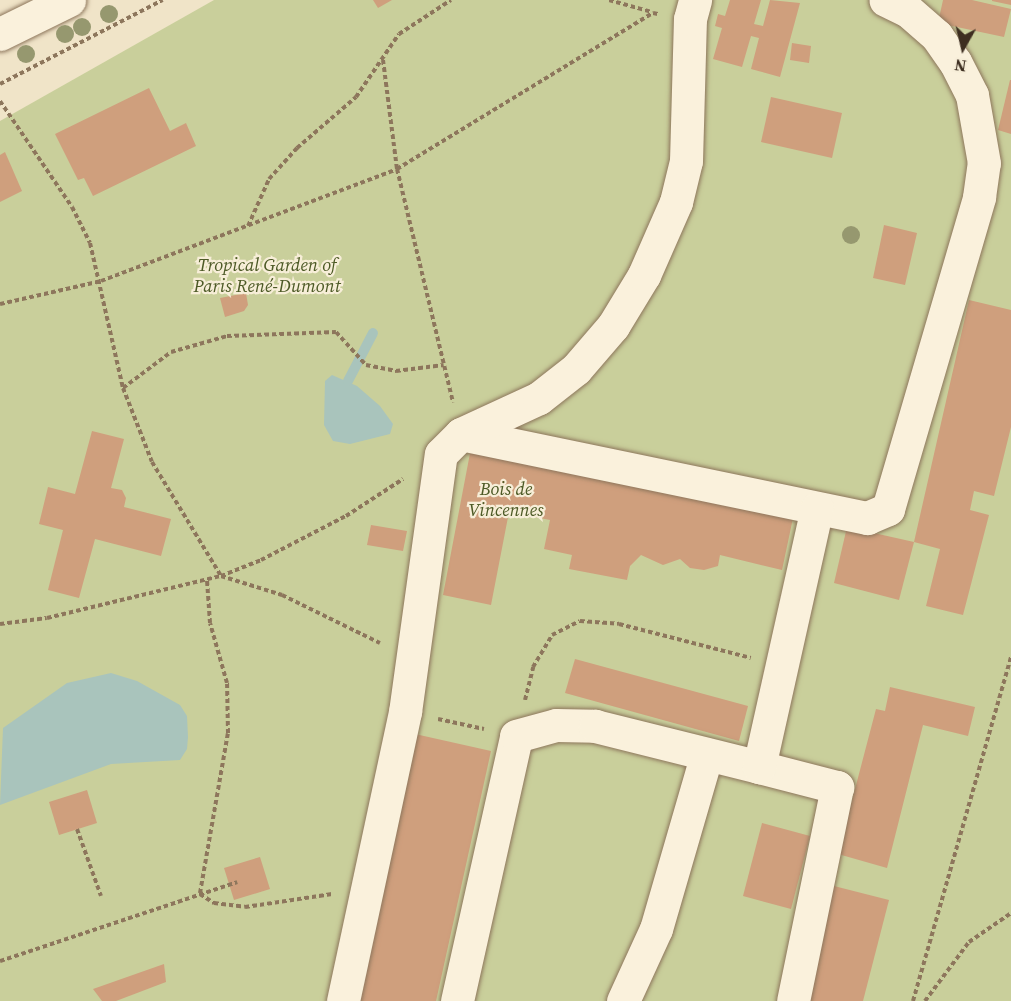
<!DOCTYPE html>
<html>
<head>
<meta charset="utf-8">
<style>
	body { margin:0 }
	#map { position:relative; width:1011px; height:1001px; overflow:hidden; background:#f0e4c8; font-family:"Source Serif 4",serif }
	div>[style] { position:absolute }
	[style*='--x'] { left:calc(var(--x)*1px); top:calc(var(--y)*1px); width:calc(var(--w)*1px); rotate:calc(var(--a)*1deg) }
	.green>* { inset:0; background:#c9cf9b }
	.water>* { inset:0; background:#a9c4bc }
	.stream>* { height:10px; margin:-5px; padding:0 5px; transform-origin:5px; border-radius:5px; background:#a9c4bc }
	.building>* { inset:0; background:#cf9f7d }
	.path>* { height:4px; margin-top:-2px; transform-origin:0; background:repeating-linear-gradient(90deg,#8d765c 0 4.5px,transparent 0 7.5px) }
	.roads { filter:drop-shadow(0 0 2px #8d765c) drop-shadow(0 0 2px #8d765c) }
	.minor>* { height:33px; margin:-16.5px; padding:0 16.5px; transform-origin:16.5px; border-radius:16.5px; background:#faf1dc }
	.trees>* { width:18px; height:18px; margin:-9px; border-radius:50%; background:#96986f }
	span { translate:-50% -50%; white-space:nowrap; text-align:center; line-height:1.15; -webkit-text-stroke:4.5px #f7eed8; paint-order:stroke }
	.park-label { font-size:18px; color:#4d5a26; font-style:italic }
	.north { position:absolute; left:933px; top:18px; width:60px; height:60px; -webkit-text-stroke:4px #f7eed8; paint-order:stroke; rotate:188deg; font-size:16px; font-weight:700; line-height:24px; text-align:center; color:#3d2e20 }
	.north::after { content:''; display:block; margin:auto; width:21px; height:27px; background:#3d2e20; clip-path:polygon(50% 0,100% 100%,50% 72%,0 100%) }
</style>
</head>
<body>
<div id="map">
	<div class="green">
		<i style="clip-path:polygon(214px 0,1011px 0,1011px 1001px,0 1001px,0 121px)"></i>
	</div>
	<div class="water">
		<i style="clip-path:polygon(332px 375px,357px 386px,380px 406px,393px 424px,390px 434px,350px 444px,333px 441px,324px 425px,325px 381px)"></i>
		<i style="clip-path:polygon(111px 673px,137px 681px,180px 705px,187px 716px,188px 737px,187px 749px,180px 760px,111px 764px,0 805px,3px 728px,67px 683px)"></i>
	</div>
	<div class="stream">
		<i style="--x:348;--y:381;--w:54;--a:-62.5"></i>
	</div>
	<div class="building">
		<i style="clip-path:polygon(373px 0,392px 0,378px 8px)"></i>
		<i style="clip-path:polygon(730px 0,761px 0,754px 24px,763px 26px,770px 0,800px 3px,780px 77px,751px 69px,759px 38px,751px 36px,742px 67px,713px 59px,722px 28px,715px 26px,718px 14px,725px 16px)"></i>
		<i style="clip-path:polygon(943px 0,972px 0,1011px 9px,1004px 37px,938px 23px)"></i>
		<i style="clip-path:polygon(1011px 0,1011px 5px,992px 1px,992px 0)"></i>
		<i style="clip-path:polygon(792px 43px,811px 46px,809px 63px,790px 60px)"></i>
		<i style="clip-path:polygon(1010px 80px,1011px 80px,1011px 134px,998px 130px)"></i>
		<i style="clip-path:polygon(149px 88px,170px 131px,186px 123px,196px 146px,93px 196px,84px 178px,78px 180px,55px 134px)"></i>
		<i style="clip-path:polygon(771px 97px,842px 113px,832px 158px,761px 142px)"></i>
		<i style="clip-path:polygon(5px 152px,22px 191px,0 202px,0 155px)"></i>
		<i style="clip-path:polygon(884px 225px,917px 233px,905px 285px,873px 278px)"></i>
		<i style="clip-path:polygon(246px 293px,248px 305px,244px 311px,225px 317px,220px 298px)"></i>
		<i style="clip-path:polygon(969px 300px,1011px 310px,1011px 427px,994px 496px,974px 491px,970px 510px,989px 515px,963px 615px,926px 606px,940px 549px,914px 542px)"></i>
		<i style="clip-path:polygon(92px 431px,124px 439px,111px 488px,122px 490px,126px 498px,124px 507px,171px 519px,161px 556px,95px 539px,79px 598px,48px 590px,63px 530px,39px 524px,48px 487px,75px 494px)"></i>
		<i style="clip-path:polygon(471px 448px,793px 518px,782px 570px,720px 555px,718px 566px,704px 570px,690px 568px,680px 559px,663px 565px,641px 555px,630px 566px,627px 580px,569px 569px,572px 555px,544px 549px,550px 520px,509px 512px,491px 605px,443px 595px)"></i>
		<i style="clip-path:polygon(371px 525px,407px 531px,403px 551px,367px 545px)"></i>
		<i style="clip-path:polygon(847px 527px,914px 542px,899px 600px,834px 583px)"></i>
		<i style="clip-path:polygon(575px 659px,748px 706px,739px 741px,565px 693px)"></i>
		<i style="clip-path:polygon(890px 687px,975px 707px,968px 736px,923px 725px,887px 868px,838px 854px,876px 709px,885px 711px)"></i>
		<i style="clip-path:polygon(415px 734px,491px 751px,436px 1001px,357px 1001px)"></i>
		<i style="clip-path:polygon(87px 790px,97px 823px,59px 835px,49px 802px)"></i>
		<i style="clip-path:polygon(762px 823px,810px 836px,791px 909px,743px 896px)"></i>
		<i style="clip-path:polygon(260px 857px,270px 889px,234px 900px,224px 868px)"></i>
		<i style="clip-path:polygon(830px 885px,889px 900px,863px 1001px,803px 1001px)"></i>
		<i style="clip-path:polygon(164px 964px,166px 982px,116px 1001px,102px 1001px,93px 989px)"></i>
	</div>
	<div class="path">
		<i style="--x:609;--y:0;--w:45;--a:15.6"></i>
		<i style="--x:383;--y:60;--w:110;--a:82.7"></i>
		<i style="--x:397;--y:169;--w:240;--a:76.5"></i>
		<i style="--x:0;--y:84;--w:183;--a:-27.3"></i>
		<i style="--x:0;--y:101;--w:128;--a:55.8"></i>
		<i style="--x:72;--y:207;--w:40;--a:63.4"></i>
		<i style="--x:90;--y:243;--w:149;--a:77.2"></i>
		<i style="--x:123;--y:388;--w:79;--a:68.6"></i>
		<i style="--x:152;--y:462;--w:133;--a:58.8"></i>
		<i style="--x:221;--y:576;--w:64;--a:17.3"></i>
		<i style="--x:282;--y:595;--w:109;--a:26.1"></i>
		<i style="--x:248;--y:226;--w:51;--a:-65.9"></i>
		<i style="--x:269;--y:179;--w:42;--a:-47.9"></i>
		<i style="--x:297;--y:148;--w:78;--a:-40.8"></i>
		<i style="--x:356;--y:97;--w:76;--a:-55.7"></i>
		<i style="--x:399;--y:34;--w:62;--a:-33.2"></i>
		<i style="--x:0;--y:304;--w:104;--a:-12.8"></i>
		<i style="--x:101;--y:281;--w:316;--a:-20.7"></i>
		<i style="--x:397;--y:169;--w:300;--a:-31.4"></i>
		<i style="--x:653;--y:13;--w:5;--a:11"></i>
		<i style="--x:123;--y:388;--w:60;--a:-36.9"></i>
		<i style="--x:171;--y:352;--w:58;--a:-15.9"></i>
		<i style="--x:227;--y:336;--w:109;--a:-2.1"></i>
		<i style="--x:336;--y:332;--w:45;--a:47.7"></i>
		<i style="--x:366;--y:365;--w:31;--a:11"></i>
		<i style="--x:396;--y:371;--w:48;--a:-7.1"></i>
		<i style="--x:0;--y:624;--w:47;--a:-7.3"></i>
		<i style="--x:47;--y:618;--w:179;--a:-13.6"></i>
		<i style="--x:221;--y:576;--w:43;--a:-21.8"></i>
		<i style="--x:261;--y:560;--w:96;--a:-27.4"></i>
		<i style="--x:346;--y:516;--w:68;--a:-33"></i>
		<i style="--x:525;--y:700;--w:34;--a:-76"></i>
		<i style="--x:533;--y:667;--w:37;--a:-59"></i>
		<i style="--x:552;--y:635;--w:31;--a:-27"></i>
		<i style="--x:580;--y:621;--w:39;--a:4"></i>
		<i style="--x:619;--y:624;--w:136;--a:14.4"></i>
		<i style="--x:438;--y:719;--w:47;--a:12.3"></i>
		<i style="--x:77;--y:829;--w:71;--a:70.3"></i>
		<i style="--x:200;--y:893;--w:162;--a:-80.1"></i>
		<i style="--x:228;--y:733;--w:50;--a:-91.1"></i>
		<i style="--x:227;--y:683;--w:62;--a:-105.8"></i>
		<i style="--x:210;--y:623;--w:43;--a:-94"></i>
		<i style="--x:200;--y:894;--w:17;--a:33"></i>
		<i style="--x:214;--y:903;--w:31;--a:7"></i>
		<i style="--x:245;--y:907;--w:88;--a:-8.5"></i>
		<i style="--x:0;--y:961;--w:250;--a:-18.4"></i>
		<i style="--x:913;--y:1001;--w:359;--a:-74.1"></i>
		<i style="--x:925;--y:1001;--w:74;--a:-53.3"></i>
		<i style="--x:969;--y:942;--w:51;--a:-34.6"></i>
	</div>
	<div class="roads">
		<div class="minor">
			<i style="--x:0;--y:34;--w:77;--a:-26.2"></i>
			<i style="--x:461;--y:434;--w:415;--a:11.7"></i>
			<i style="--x:867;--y:518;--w:23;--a:-23"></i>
			<i style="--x:888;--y:509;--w:325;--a:-73.7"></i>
			<i style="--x:979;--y:197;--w:34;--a:-82"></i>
			<i style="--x:984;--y:163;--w:69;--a:-100"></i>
			<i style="--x:972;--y:95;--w:37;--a:-117"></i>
			<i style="--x:955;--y:62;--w:32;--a:-125"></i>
			<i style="--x:937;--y:36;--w:38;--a:-139"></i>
			<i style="--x:908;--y:11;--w:25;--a:-154"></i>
			<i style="--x:759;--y:767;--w:81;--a:14.4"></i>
			<i style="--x:837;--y:787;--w:218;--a:101.6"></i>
			<i style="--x:343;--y:1001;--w:296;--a:-77.9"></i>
			<i style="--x:405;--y:712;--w:260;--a:-82.1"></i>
			<i style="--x:441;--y:454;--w:28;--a:-45"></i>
			<i style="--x:461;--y:434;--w:86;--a:-24.8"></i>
			<i style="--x:539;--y:398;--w:47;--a:-38.1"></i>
			<i style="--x:576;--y:369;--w:57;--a:-49.3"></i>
			<i style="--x:613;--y:326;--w:60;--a:-58.7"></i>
			<i style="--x:644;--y:275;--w:80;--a:-66.3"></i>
			<i style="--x:676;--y:202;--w:42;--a:-76.3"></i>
			<i style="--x:686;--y:161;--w:142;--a:-88.4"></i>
			<i style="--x:690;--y:19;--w:20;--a:-75"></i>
			<i style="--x:457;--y:1001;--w:271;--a:-77.4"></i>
			<i style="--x:516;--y:736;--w:41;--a:-15.4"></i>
			<i style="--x:556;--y:725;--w:39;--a:1"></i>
			<i style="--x:595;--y:726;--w:169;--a:14"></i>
			<i style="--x:759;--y:767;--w:265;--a:-77.4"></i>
			<i style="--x:623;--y:1001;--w:79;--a:-65.4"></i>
			<i style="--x:656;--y:929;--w:182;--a:-73.8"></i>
		</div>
	</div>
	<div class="trees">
		<i style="left:109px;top:14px"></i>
		<i style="left:82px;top:27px"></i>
		<i style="left:65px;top:34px"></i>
		<i style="left:26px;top:54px"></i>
		<i style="left:851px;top:235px"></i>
	</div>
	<div class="park-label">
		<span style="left:267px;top:276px">Tropical Garden of<br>Paris René-Dumont</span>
		<span style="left:506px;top:500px">Bois de<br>Vincennes</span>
	</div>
	<div class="north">N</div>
</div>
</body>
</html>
